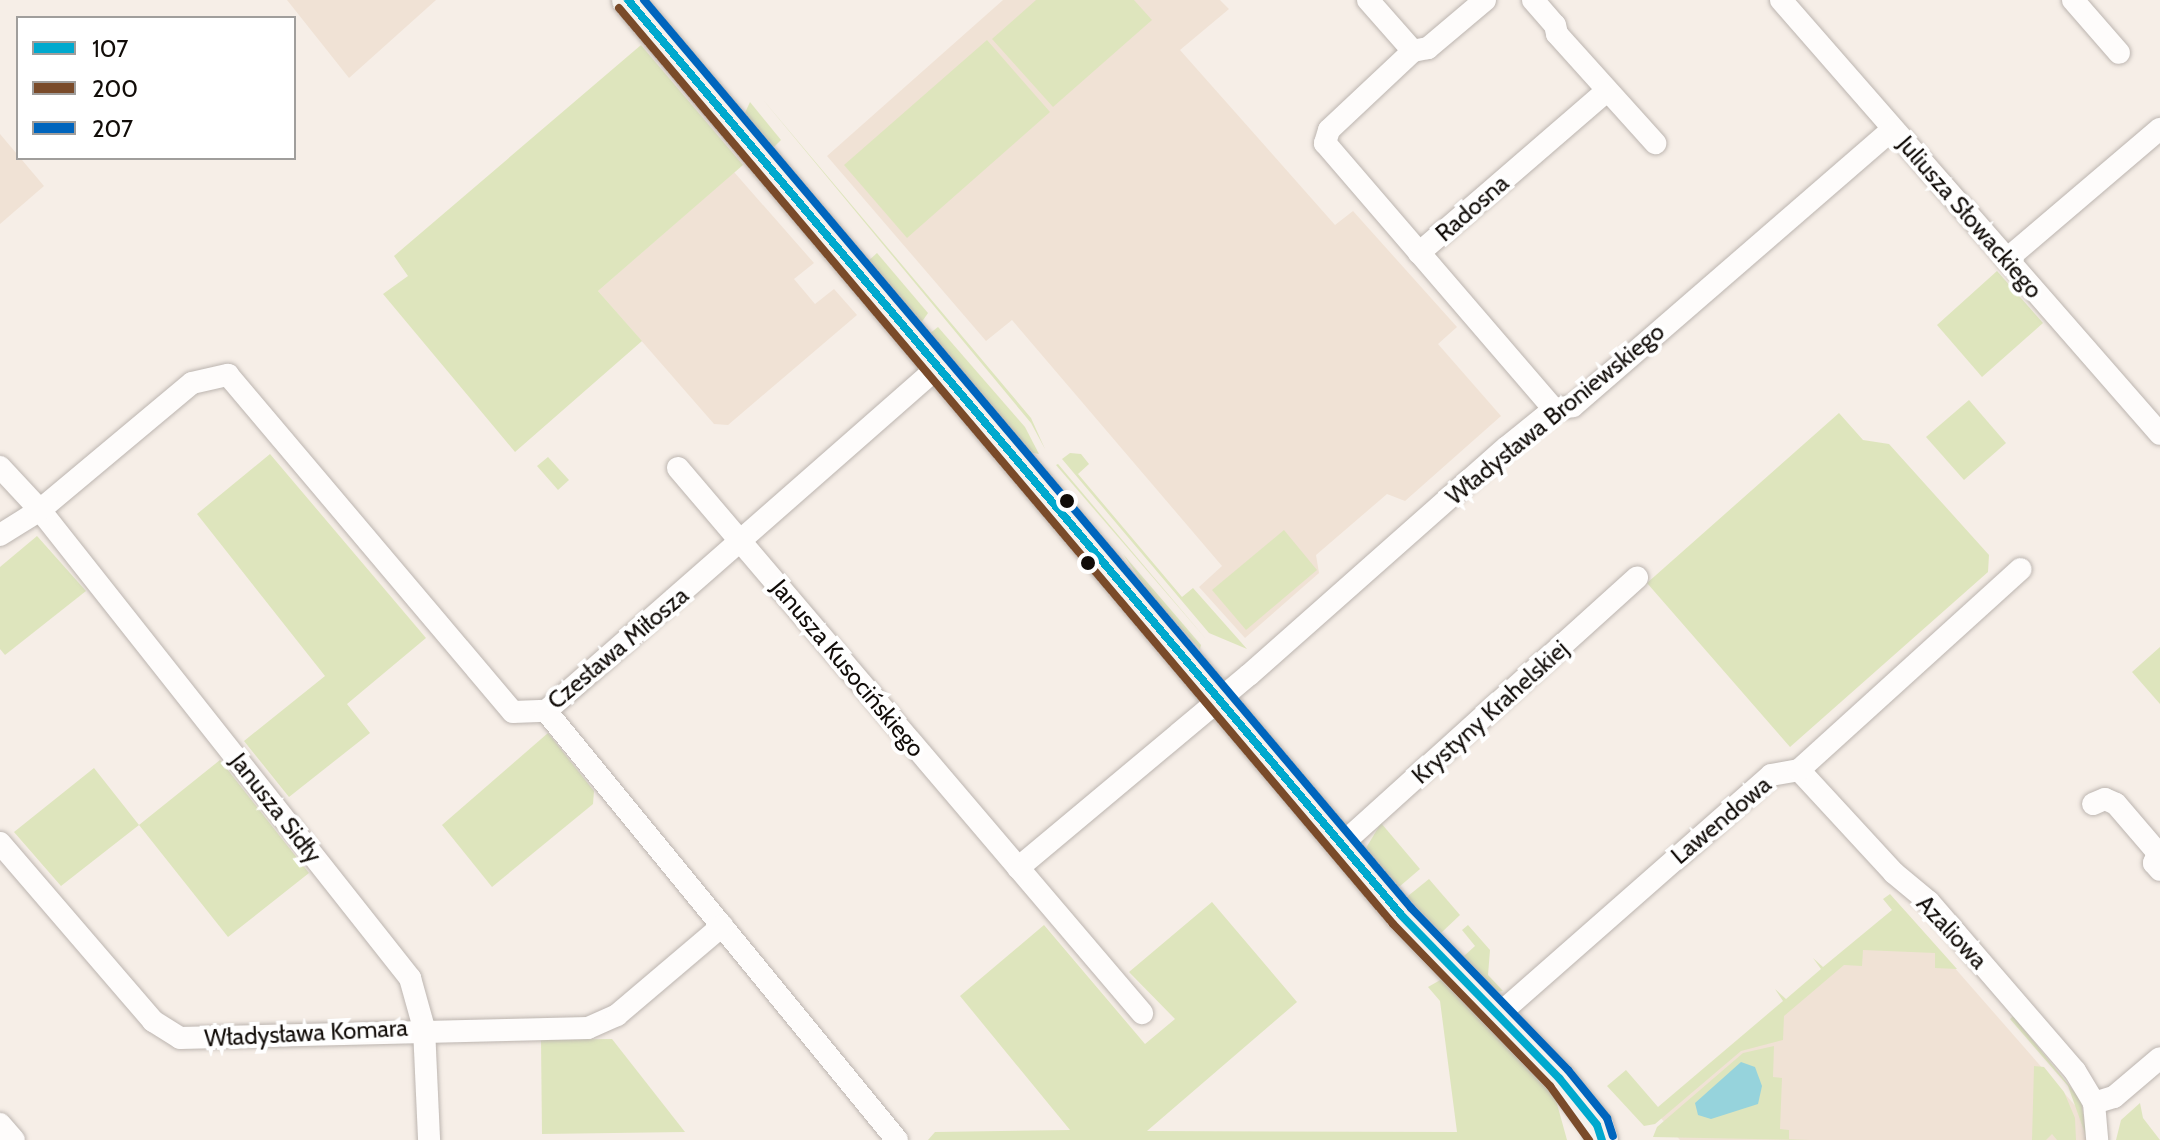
<!DOCTYPE html>
<html>
<head>
<meta charset="utf-8">
<style>
	body { margin:0 }
	#map { position:relative; width:2160px; height:1140px; overflow:hidden; background:#f6eee7; font-family:Cabin,sans-serif }
	div>[style] { position:absolute }
	[style*='--x'] { left:calc(var(--x)*1px); top:calc(var(--y)*1px); width:calc(var(--w)*1px); rotate:calc(var(--a)*1deg) }
	.built>* { inset:0; background:#f0e2d5 }
	.green>* { inset:0; background:#dee5bd }
	.water>* { inset:0; background:#96d3dc }
	.roads { filter:drop-shadow(0 0 2px #bcb5b0) drop-shadow(0 0 2px #bcb5b0) }
	.street>* { height:22px; margin:-11px; padding:0 11px; transform-origin:11px; border-radius:11px; background:#fefcfb }
	.secondary>* { height:32px; margin:-16px; padding:0 16px; transform-origin:16px; border-radius:16px; background:#f5f2ed }
	.bus-1>* { height:8px; margin:-4px; padding:0 4px; transform-origin:4px; border-radius:4px; background:#00a9ce }
	.bus-2>* { height:8px; margin:-4px; padding:0 4px; transform-origin:4px; border-radius:4px; background:#7a4b2a }
	.bus-3>* { height:8px; margin:-4px; padding:0 4px; transform-origin:4px; border-radius:4px; background:#0065bd }
	.dots>* { width:22px; height:22px; translate:-50% -50%; box-sizing:border-box; border:4px solid #fff; border-radius:50% }
	span { translate:-50% -50%; white-space:nowrap; text-align:center; line-height:1.15; -webkit-text-stroke:8px #fff; paint-order:stroke }
	.street-label { font-size:24px; color:#110c08 }
	.legend { position:absolute; left:16px; top:16px; width:280px; height:144px; box-sizing:border-box; background:#fff; border:2px solid #a09e9c; margin:0; padding:10px 14px; list-style:none; font-size:24px; color:#110c08 }
	.legend li { display:flex; align-items:center; gap:16px; height:40px }
	.legend b { width:40px; border:2px solid #a09e9c }
</style>
</head>
<body>
<div id="map">
	<div class="built">
		<i style="clip-path:polygon(287px 0,436px 0,349px 78px)"></i>
		<i style="clip-path:polygon(1003px 0,1220px 0,1229px 9px,1180px 50px,1335px 225px,1353px 211px,1457px 327px,1438px 344px,1501px 416px,1405px 501px,1387px 494px,1316px 555px,1319px 573px,1245px 638px,1199px 587px,1222px 566px,1012px 320px,986px 341px,827px 156px)"></i>
		<i style="clip-path:polygon(0 134px,44px 186px,0 224px)"></i>
		<i style="clip-path:polygon(734px 172px,814px 263px,794px 279px,815px 304px,834px 289px,857px 315px,728px 425px,714px 424px,598px 291px)"></i>
		<i style="clip-path:polygon(1905px 911px,2100px 1134px,2097px 1140px,1680px 1140px,1660px 1117px)"></i>
	</div>
	<div class="green">
		<i style="clip-path:polygon(1036px 0,1134px 0,1152px 20px,1053px 107px,992px 39px)"></i>
		<i style="clip-path:polygon(987px 40px,1050px 112px,907px 238px,844px 165px)"></i>
		<i style="clip-path:polygon(641px 45px,743px 165px,598px 291px,642px 341px,515px 452px,383px 294px,408px 276px,394px 256px)"></i>
		<i style="clip-path:polygon(759px 95px,1031px 418px,1045px 449px,1031px 423px)"></i>
		<i style="clip-path:polygon(750px 102px,781px 140px,771px 150px,743px 117px)"></i>
		<i style="clip-path:polygon(877px 253px,928px 313px,921px 323px,866px 263px)"></i>
		<i style="clip-path:polygon(1997px 271px,2043px 323px,1982px 377px,1937px 325px)"></i>
		<i style="clip-path:polygon(938px 327px,1025px 427px,1039px 454px,1027px 452px,929px 334px)"></i>
		<i style="clip-path:polygon(1969px 400px,2006px 443px,1964px 480px,1926px 437px)"></i>
		<i style="clip-path:polygon(1839px 413px,1863px 440px,1889px 444px,1989px 555px,1988px 572px,1790px 747px,1647px 583px)"></i>
		<i style="clip-path:polygon(1070px 453px,1081px 454px,1089px 464px,1078px 474px,1182px 597px,1193px 588px,1247px 649px,1209px 633px,1062px 459px)"></i>
		<i style="clip-path:polygon(270px 454px,426px 638px,347px 704px,370px 733px,289px 797px,244px 741px,325px 676px,197px 514px)"></i>
		<i style="clip-path:polygon(548px 457px,569px 480px,558px 490px,537px 466px)"></i>
		<i style="clip-path:polygon(1058px 464px,1206px 639px,1056px 465px)"></i>
		<i style="clip-path:polygon(1284px 530px,1317px 570px,1246px 630px,1212px 590px)"></i>
		<i style="clip-path:polygon(37px 536px,86px 591px,5px 655px,0 649px,0 567px)"></i>
		<i style="clip-path:polygon(1123px 554px,1201px 645px,1200px 649px,1150px 594px)"></i>
		<i style="clip-path:polygon(2160px 647px,2160px 704px,2132px 672px)"></i>
		<i style="clip-path:polygon(548px 733px,594px 791px,593px 804px,492px 887px,442px 825px)"></i>
		<i style="clip-path:polygon(220px 760px,309px 873px,228px 937px,139px 825px,61px 886px,14px 832px,94px 768px,139px 825px)"></i>
		<i style="clip-path:polygon(1381px 823px,1420px 869px,1399px 887px,1394px 887px,1366px 848px)"></i>
		<i style="clip-path:polygon(1429px 879px,1460px 915px,1441px 933px,1432px 933px,1407px 904px,1408px 896px)"></i>
		<i style="clip-path:polygon(1890px 894px,1957px 969px,1935px 968px,1935px 953px,1863px 950px,1862px 966px,1844px 965px,1784px 1016px,1783px 1040px,1741px 1051px,1655px 1124px,1644px 1126px,1607px 1086px,1626px 1070px,1658px 1107px,1783px 1001px,1775px 989px,1786px 999px,1821px 969px,1813px 958px,1823px 967px,1892px 910px,1883px 899px)"></i>
		<i style="clip-path:polygon(1212px 902px,1297px 1002px,1147px 1131px,1457px 1132px,1440px 1001px,1428px 987px,1442px 979px,1554px 1093px,1567px 1140px,928px 1140px,935px 1132px,1070px 1130px,960px 996px,1044px 925px,1145px 1044px,1175px 1019px,1129px 972px)"></i>
		<i style="clip-path:polygon(1468px 925px,1490px 950px,1488px 975px,1503px 991px,1495px 992px,1448px 949px,1449px 942px,1464px 956px,1475px 946px,1462px 930px)"></i>
		<i style="clip-path:polygon(2013px 1016px,2081px 1100px,2087px 1139px,2068px 1086px,2010px 1019px)"></i>
		<i style="clip-path:polygon(612px 1039px,685px 1132px,542px 1134px,541px 1040px)"></i>
		<i style="clip-path:polygon(1774px 1046px,1773px 1077px,1782px 1078px,1780px 1129px,1789px 1130px,1789px 1139px,1810px 1140px,1653px 1137px,1657px 1127px,1743px 1053px)"></i>
		<i style="clip-path:polygon(2034px 1066px,2044px 1067px,2064px 1092px,2075px 1118px,2076px 1140px,2057px 1140px,2052px 1134px,2046px 1140px,2032px 1140px)"></i>
		<i style="clip-path:polygon(2140px 1103px,2143px 1118px,2160px 1140px,2116px 1140px,2121px 1120px)"></i>
	</div>
	<div class="water">
		<i style="clip-path:polygon(1741px 1062px,1755px 1067px,1762px 1086px,1758px 1104px,1711px 1119px,1698px 1115px,1695px 1103px)"></i>
	</div>
	<div class="roads">
		<div class="street">
			<i style="--x:1368;--y:0;--w:68;--a:48.6"></i>
			<i style="--x:1485;--y:0;--w:75;--a:139.9"></i>
			<i style="--x:1428;--y:48;--w:15;--a:169"></i>
			<i style="--x:1413;--y:51;--w:115;--a:136.8"></i>
			<i style="--x:1329;--y:130;--w:14;--a:107"></i>
			<i style="--x:1325;--y:143;--w:351;--a:49.3"></i>
			<i style="--x:1533;--y:0;--w:33;--a:49"></i>
			<i style="--x:1555;--y:25;--w:9;--a:77"></i>
			<i style="--x:1557;--y:34;--w:147;--a:48"></i>
			<i style="--x:1781;--y:0;--w:576;--a:48.87"></i>
			<i style="--x:2073;--y:0;--w:70;--a:49"></i>
			<i style="--x:1419;--y:253;--w:248;--a:-40.8"></i>
			<i style="--x:2007;--y:259;--w:201;--a:-40.4"></i>
			<i style="--x:0;--y:467;--w:59;--a:47.1"></i>
			<i style="--x:40;--y:510;--w:597;--a:51.67"></i>
			<i style="--x:410;--y:978;--w:52;--a:74.4"></i>
			<i style="--x:424;--y:1028;--w:112;--a:87.4"></i>
			<i style="--x:678;--y:468;--w:716;--a:49.59"></i>
			<i style="--x:0;--y:535;--w:47;--a:-32"></i>
			<i style="--x:40;--y:510;--w:198;--a:-39.9"></i>
			<i style="--x:192;--y:383;--w:37;--a:-13"></i>
			<i style="--x:228;--y:375;--w:441;--a:49.8"></i>
			<i style="--x:513;--y:712;--w:33;--a:-2"></i>
			<i style="--x:546;--y:711;--w:522;--a:-41.27"></i>
			<i style="--x:546;--y:711;--w:554;--a:50.71"></i>
			<i style="--x:1799;--y:770;--w:140;--a:47.3"></i>
			<i style="--x:1894;--y:873;--w:45;--a:39.6"></i>
			<i style="--x:1929;--y:902;--w:223;--a:49.2"></i>
			<i style="--x:2075;--y:1071;--w:37;--a:59"></i>
			<i style="--x:2094;--y:1103;--w:37;--a:85"></i>
			<i style="--x:2093;--y:804;--w:13;--a:-23"></i>
			<i style="--x:2105;--y:799;--w:12;--a:24"></i>
			<i style="--x:2116;--y:804;--w:65;--a:49.4"></i>
			<i style="--x:2158;--y:853;--w:11;--a:112"></i>
			<i style="--x:2154;--y:863;--w:9;--a:49"></i>
			<i style="--x:0;--y:843;--w:235;--a:49.3"></i>
			<i style="--x:153;--y:1021;--w:32;--a:32"></i>
			<i style="--x:180;--y:1038;--w:408;--a:-1.4"></i>
			<i style="--x:588;--y:1028;--w:32;--a:-24"></i>
			<i style="--x:617;--y:1015;--w:138;--a:-40.3"></i>
			<i style="--x:1341;--y:845;--w:399;--a:-42.1"></i>
			<i style="--x:1018;--y:868;--w:301;--a:-39.9"></i>
			<i style="--x:1249;--y:675;--w:344;--a:-41.5"></i>
			<i style="--x:1507;--y:447;--w:60;--a:-39"></i>
			<i style="--x:1554;--y:409;--w:19;--a:-9"></i>
			<i style="--x:1573;--y:406;--w:423;--a:-40.9"></i>
			<i style="--x:1497;--y:1016;--w:365;--a:-41.3"></i>
			<i style="--x:1771;--y:775;--w:28;--a:-10"></i>
			<i style="--x:1799;--y:770;--w:299;--a:-42.2"></i>
			<i style="--x:2094;--y:1103;--w:21;--a:-17"></i>
			<i style="--x:2114;--y:1097;--w:60;--a:-40.3"></i>
			<i style="--x:0;--y:1124;--w:21;--a:49"></i>
		</div>
		<div class="secondary">
			<i style="--x:628;--y:0;--w:1199;--a:49.8"></i>
			<i style="--x:1402;--y:916;--w:226;--a:45.9"></i>
			<i style="--x:1559;--y:1078;--w:60;--a:51"></i>
			<i style="--x:1597;--y:1125;--w:16;--a:72"></i>
		</div>
	</div>
	<div class="bus-1">
		<i style="--x:628;--y:0;--w:1199;--a:49.8"></i>
		<i style="--x:1402;--y:916;--w:226;--a:45.9"></i>
		<i style="--x:1559;--y:1078;--w:60;--a:51"></i>
		<i style="--x:1597;--y:1125;--w:16;--a:72"></i>
	</div>
	<div class="bus-2">
		<i style="--x:619;--y:8;--w:1199;--a:49.8"></i>
		<i style="--x:1393;--y:924;--w:226;--a:45.9"></i>
		<i style="--x:1550;--y:1086;--w:67;--a:54.2"></i>
	</div>
	<div class="bus-3">
		<i style="--x:644;--y:0;--w:1189;--a:49.81"></i>
		<i style="--x:1411;--y:908;--w:226;--a:45.9"></i>
		<i style="--x:1568;--y:1070;--w:62;--a:50.9"></i>
		<i style="--x:1607;--y:1118;--w:19;--a:72"></i>
	</div>
	<div class="dots">
		<i style="left:1067px;top:501px;background:#110c08"></i>
		<i style="left:1088px;top:563px;background:#110c08"></i>
	</div>
	<div class="street-label">
		<span style="left:1472px;top:208px;rotate:-41deg">Radosna</span>
		<span style="left:1970px;top:217px;rotate:49deg">Juliusza Słowackiego</span>
		<span style="left:1555px;top:414px;rotate:-39deg">Władysława Broniewskiego</span>
		<span style="left:618px;top:648px;rotate:-40deg">Czesława Miłosza</span>
		<span style="left:848px;top:668px;rotate:50deg">Janusza Kusocińskiego</span>
		<span style="left:1490px;top:712px;rotate:-42deg">Krystyny Krahelskiej</span>
		<span style="left:276px;top:808px;rotate:52deg">Janusza Sidły</span>
		<span style="left:1721px;top:820px;rotate:-40deg">Lawendowa</span>
		<span style="left:1952px;top:932px;rotate:47deg">Azaliowa</span>
		<span style="left:306px;top:1033px;rotate:-3deg">Władysława Komara</span>
	</div>
	<ul class="legend">
	<li><b style="height:10px;background:#00a9ce"></b>107</li>
	<li><b style="height:10px;background:#7a4b2a"></b>200</li>
	<li><b style="height:10px;background:#0065bd"></b>207</li>
	</ul>
</div>
</body>
</html>
